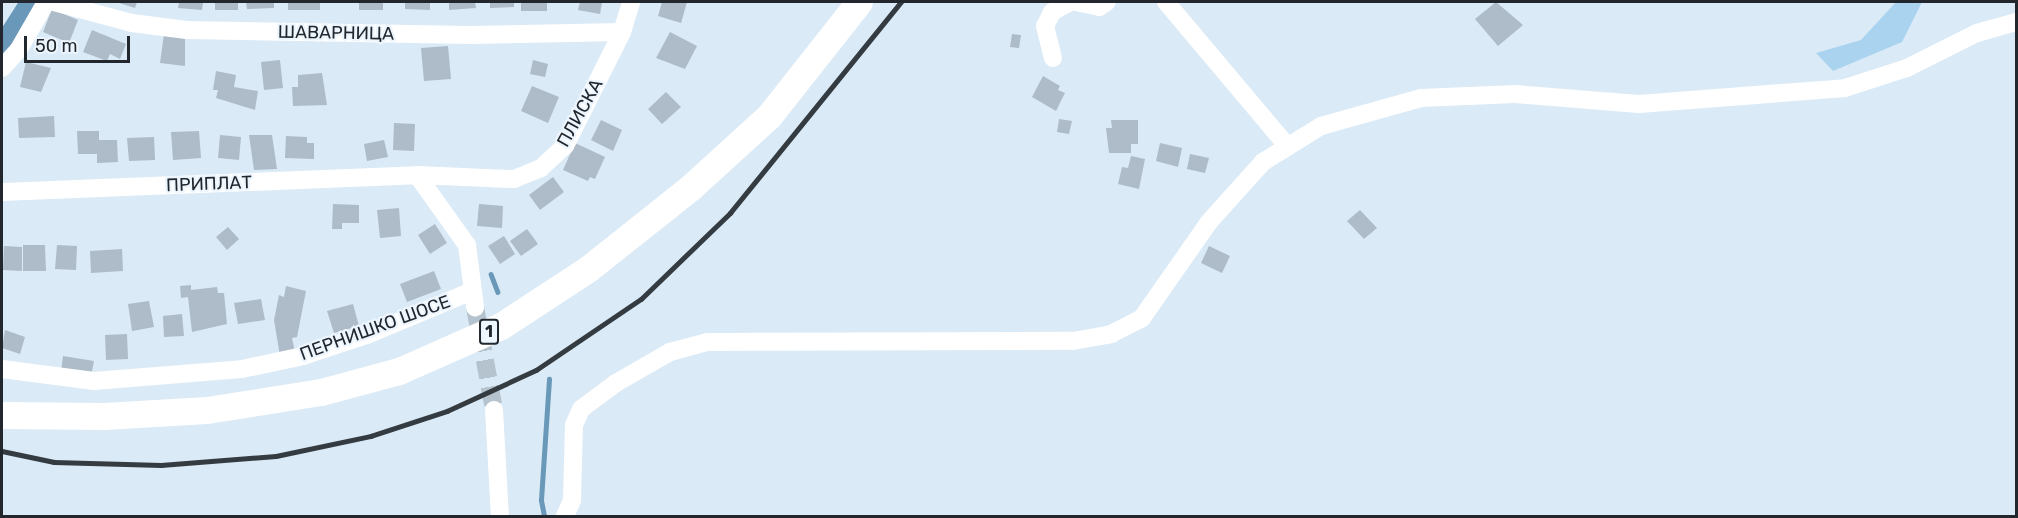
<!DOCTYPE html>
<html>
<head>
<meta charset="utf-8">
<style>
	body { margin:0 }
	#map { position:relative; width:2018px; height:518px; overflow:hidden; background:#daeaf6; font-family:Rubik,sans-serif }
	div>[style] { position:absolute }
	[style*='--x'] { left:calc(var(--x)*1px); top:calc(var(--y)*1px); width:calc(var(--w)*1px); rotate:calc(var(--a)*1deg) }
	.green>* { inset:0; background:#aad3f0 }
	.stream>* { height:4.5px; margin:-2.25px; padding:0 2.25px; transform-origin:2.25px; border-radius:2.25px; background:#6998b9 }
	.river>* { height:26px; margin:-13px; padding:0 13px; transform-origin:13px; border-radius:13px; background:#6998b9 }
	.building>* { inset:0; background:#adbcc8 }
	.minor-tunnel>* { height:18px; margin-top:-9px; transform-origin:0; background:repeating-linear-gradient(90deg,#b5c3ce 0 18px,transparent 0 27px) }
	.minor>* { height:18px; margin:-9px; padding:0 9px; transform-origin:9px; border-radius:9px; background:#fff }
	.highway>* { height:27px; margin:-13.5px; padding:0 13.5px; transform-origin:13.5px; border-radius:13.5px; background:#fff }
	.rail>* { height:4.5px; margin:-2.25px; padding:0 2.25px; transform-origin:2.25px; border-radius:2.25px; background:#343b41 }
	span { translate:-50% -50%; white-space:nowrap; text-align:center; line-height:1.15; -webkit-text-stroke:4.5px #edf6fe; paint-order:stroke }
	.shield-label span { padding:2px 4px; background:#edf6fe; border:2px solid; border-radius:4px; -webkit-text-stroke-width:0 }
	.shield-label { font-size:16px; color:#21272c; font-weight:700 }
	.street-label { font-size:18px; color:#21272c }
	.frame { position:absolute; inset:0; border:3px solid #21272c; pointer-events:none }
	.scale { position:absolute; left:24px; top:36px; width:106px; height:27px; box-sizing:border-box; border:3px solid #21272c; border-top:0; padding-left:8px; font-size:18px; line-height:21px; white-space:nowrap; color:#21272c; -webkit-text-stroke:4px #edf6fe; paint-order:stroke }
</style>
</head>
<body>
<div id="map">
	<div class="green">
		<i style="clip-path:polygon(1896px 2px,1922px 2px,1902px 42px,1833px 71px,1816px 53px,1861px 40px)"></i>
	</div>
	<div class="stream">
		<i style="--x:491;--y:274;--w:19;--a:69"></i>
		<i style="--x:544;--y:516;--w:16;--a:-101"></i>
		<i style="--x:541;--y:500;--w:121;--a:-86.2"></i>
	</div>
	<div class="river">
		<i style="--x:2;--y:52;--w:59;--a:-57.4"></i>
	</div>
	<div class="building">
		<i style="clip-path:polygon(116px 2px,137px 2px,135px 8px)"></i>
		<i style="clip-path:polygon(179px 2px,203px 2px,202px 10px,178px 8px)"></i>
		<i style="clip-path:polygon(215px 2px,238px 2px,238px 10px,215px 10px)"></i>
		<i style="clip-path:polygon(246px 2px,274px 2px,274px 8px,247px 9px)"></i>
		<i style="clip-path:polygon(288px 2px,320px 2px,320px 10px,288px 10px)"></i>
		<i style="clip-path:polygon(359px 2px,383px 2px,383px 10px,359px 10px)"></i>
		<i style="clip-path:polygon(405px 2px,430px 2px,430px 10px,405px 9px)"></i>
		<i style="clip-path:polygon(449px 2px,475px 2px,476px 8px,449px 10px)"></i>
		<i style="clip-path:polygon(490px 2px,514px 2px,514px 7px,490px 8px)"></i>
		<i style="clip-path:polygon(521px 2px,547px 2px,547px 11px,521px 11px)"></i>
		<i style="clip-path:polygon(580px 2px,602px 2px,600px 14px,578px 10px)"></i>
		<i style="clip-path:polygon(662px 2px,687px 2px,681px 23px,658px 16px)"></i>
		<i style="clip-path:polygon(1496px 2px,1523px 25px,1498px 46px,1475px 19px)"></i>
		<i style="clip-path:polygon(52px 9px,78px 20px,69px 43px,43px 32px)"></i>
		<i style="clip-path:polygon(92px 30px,126px 44px,120px 59px,110px 54px,107px 61px,83px 52px)"></i>
		<i style="clip-path:polygon(670px 32px,697px 46px,685px 69px,656px 58px)"></i>
		<i style="clip-path:polygon(164px 34px,185px 37px,185px 66px,160px 63px)"></i>
		<i style="clip-path:polygon(1012px 34px,1021px 35px,1019px 48px,1010px 47px)"></i>
		<i style="clip-path:polygon(448px 46px,451px 79px,424px 81px,421px 48px)"></i>
		<i style="clip-path:polygon(280px 60px,283px 88px,264px 90px,261px 62px)"></i>
		<i style="clip-path:polygon(533px 60px,548px 64px,545px 77px,530px 74px)"></i>
		<i style="clip-path:polygon(26px 62px,51px 68px,41px 92px,20px 87px)"></i>
		<i style="clip-path:polygon(216px 71px,236px 75px,234px 87px,258px 91px,255px 110px,216px 98px,218px 90px,213px 90px)"></i>
		<i style="clip-path:polygon(322px 73px,327px 105px,293px 106px,292px 87px,298px 87px,298px 75px)"></i>
		<i style="clip-path:polygon(1043px 76px,1060px 86px,1058px 90px,1065px 93px,1056px 111px,1032px 97px)"></i>
		<i style="clip-path:polygon(532px 86px,559px 97px,548px 123px,521px 111px)"></i>
		<i style="clip-path:polygon(666px 92px,681px 107px,662px 124px,648px 109px)"></i>
		<i style="clip-path:polygon(54px 116px,55px 137px,19px 138px,18px 118px)"></i>
		<i style="clip-path:polygon(1059px 119px,1072px 121px,1069px 134px,1057px 132px)"></i>
		<i style="clip-path:polygon(601px 120px,622px 130px,613px 151px,591px 140px)"></i>
		<i style="clip-path:polygon(1111px 120px,1138px 120px,1138px 144px,1131px 144px,1131px 153px,1109px 153px,1106px 128px,1112px 128px)"></i>
		<i style="clip-path:polygon(394px 123px,415px 124px,414px 151px,393px 150px)"></i>
		<i style="clip-path:polygon(77px 131px,99px 131px,99px 140px,117px 140px,118px 162px,97px 163px,97px 154px,78px 154px)"></i>
		<i style="clip-path:polygon(199px 131px,201px 158px,173px 160px,171px 132px)"></i>
		<i style="clip-path:polygon(220px 135px,241px 137px,239px 160px,218px 158px)"></i>
		<i style="clip-path:polygon(249px 135px,272px 135px,277px 169px,254px 170px)"></i>
		<i style="clip-path:polygon(286px 136px,307px 137px,307px 143px,314px 143px,314px 159px,285px 158px)"></i>
		<i style="clip-path:polygon(154px 137px,155px 160px,129px 161px,127px 138px)"></i>
		<i style="clip-path:polygon(384px 140px,388px 157px,367px 161px,364px 144px)"></i>
		<i style="clip-path:polygon(575px 143px,605px 157px,595px 179px,590px 177px,588px 181px,563px 170px)"></i>
		<i style="clip-path:polygon(1160px 143px,1182px 148px,1178px 167px,1156px 161px)"></i>
		<i style="clip-path:polygon(1190px 154px,1209px 158px,1205px 173px,1187px 169px)"></i>
		<i style="clip-path:polygon(1131px 156px,1145px 159px,1139px 189px,1118px 184px,1122px 167px,1128px 168px)"></i>
		<i style="clip-path:polygon(553px 177px,564px 192px,540px 210px,529px 195px)"></i>
		<i style="clip-path:polygon(333px 204px,359px 205px,359px 223px,342px 223px,342px 229px,332px 229px)"></i>
		<i style="clip-path:polygon(479px 204px,503px 206px,502px 228px,477px 226px)"></i>
		<i style="clip-path:polygon(399px 208px,401px 236px,380px 238px,377px 210px)"></i>
		<i style="clip-path:polygon(1360px 210px,1377px 228px,1364px 239px,1347px 221px)"></i>
		<i style="clip-path:polygon(435px 224px,447px 243px,430px 254px,418px 235px)"></i>
		<i style="clip-path:polygon(228px 227px,239px 239px,227px 250px,216px 237px)"></i>
		<i style="clip-path:polygon(527px 229px,538px 244px,521px 256px,510px 241px)"></i>
		<i style="clip-path:polygon(504px 236px,515px 254px,500px 264px,488px 246px)"></i>
		<i style="clip-path:polygon(23px 245px,45px 245px,46px 271px,23px 271px)"></i>
		<i style="clip-path:polygon(57px 245px,77px 246px,76px 270px,55px 269px)"></i>
		<i style="clip-path:polygon(4px 246px,22px 247px,22px 271px,3px 270px)"></i>
		<i style="clip-path:polygon(1209px 246px,1230px 256px,1222px 273px,1201px 263px)"></i>
		<i style="clip-path:polygon(122px 249px,123px 271px,91px 273px,90px 251px)"></i>
		<i style="clip-path:polygon(434px 271px,441px 289px,407px 302px,400px 284px)"></i>
		<i style="clip-path:polygon(191px 285px,191px 290px,217px 287px,218px 293px,224px 293px,227px 324px,192px 332px,188px 297px,181px 298px,180px 286px)"></i>
		<i style="clip-path:polygon(286px 286px,306px 291px,297px 337px,292px 338px,295px 352px,280px 356px,274px 320px,279px 295px,284px 297px)"></i>
		<i style="clip-path:polygon(261px 299px,265px 320px,238px 324px,234px 303px)"></i>
		<i style="clip-path:polygon(149px 301px,154px 327px,132px 331px,128px 304px)"></i>
		<i style="clip-path:polygon(353px 304px,359px 326px,334px 333px,327px 311px)"></i>
		<i style="clip-path:polygon(182px 314px,184px 336px,164px 337px,163px 316px)"></i>
		<i style="clip-path:polygon(5px 330px,25px 337px,20px 354px,2px 348px)"></i>
		<i style="clip-path:polygon(127px 334px,128px 359px,106px 360px,105px 335px)"></i>
		<i style="clip-path:polygon(63px 356px,94px 361px,91px 376px,61px 372px)"></i>
	</div>
	<div class="minor-tunnel">
		<i style="--x:475;--y:307;--w:105;--a:79.5"></i>
	</div>
	<div class="minor">
		<i style="--x:54;--y:2;--w:81;--a:15.1"></i>
		<i style="--x:132;--y:23;--w:55;--a:7.3"></i>
		<i style="--x:187;--y:30;--w:283;--a:1"></i>
		<i style="--x:470;--y:35;--w:152;--a:-1.1"></i>
		<i style="--x:1076;--y:2;--w:24;--a:12"></i>
		<i style="--x:1099;--y:7;--w:9;--a:-32"></i>
		<i style="--x:1166;--y:2;--w:189;--a:49.9"></i>
		<i style="--x:1053;--y:58;--w:33;--a:-104"></i>
		<i style="--x:1045;--y:26;--w:16;--a:-63"></i>
		<i style="--x:1052;--y:12;--w:21;--a:-29"></i>
		<i style="--x:2;--y:68;--w:25;--a:-48"></i>
		<i style="--x:19;--y:49;--w:54;--a:-60.1"></i>
		<i style="--x:417;--y:175;--w:86;--a:54.5"></i>
		<i style="--x:467;--y:245;--w:63;--a:82.6"></i>
		<i style="--x:2;--y:192;--w:415;--a:-2.3"></i>
		<i style="--x:417;--y:175;--w:97;--a:2.4"></i>
		<i style="--x:514;--y:179;--w:29;--a:-22"></i>
		<i style="--x:541;--y:168;--w:33;--a:-43"></i>
		<i style="--x:565;--y:146;--w:127;--a:-63.4"></i>
		<i style="--x:622;--y:32;--w:31;--a:-73"></i>
		<i style="--x:2;--y:369;--w:93;--a:7.4"></i>
		<i style="--x:94;--y:381;--w:148;--a:-4.6"></i>
		<i style="--x:242;--y:369;--w:62;--a:-12"></i>
		<i style="--x:303;--y:356;--w:67;--a:-18.2"></i>
		<i style="--x:367;--y:335;--w:114;--a:-22.7"></i>
		<i style="--x:494;--y:410;--w:106;--a:86.8"></i>
		<i style="--x:565;--y:516;--w:17;--a:-66"></i>
		<i style="--x:572;--y:500;--w:75;--a:-88.5"></i>
		<i style="--x:574;--y:425;--w:17;--a:-66"></i>
		<i style="--x:581;--y:409;--w:44;--a:-36.6"></i>
		<i style="--x:616;--y:383;--w:62;--a:-29.9"></i>
		<i style="--x:670;--y:352;--w:39;--a:-15"></i>
		<i style="--x:708;--y:342;--w:365;--a:-0.2"></i>
		<i style="--x:1073;--y:341;--w:39;--a:-10"></i>
		<i style="--x:1111;--y:334;--w:35;--a:-27"></i>
		<i style="--x:1142;--y:318;--w:117;--a:-55.1"></i>
		<i style="--x:1209;--y:222;--w:81;--a:-48"></i>
		<i style="--x:1263;--y:162;--w:68;--a:-31.8"></i>
		<i style="--x:1321;--y:126;--w:104;--a:-15.6"></i>
		<i style="--x:1421;--y:98;--w:94;--a:-2.4"></i>
		<i style="--x:1515;--y:94;--w:124;--a:4.6"></i>
		<i style="--x:1639;--y:104;--w:207;--a:-4.4"></i>
		<i style="--x:1845;--y:88;--w:65;--a:-17.9"></i>
		<i style="--x:1907;--y:68;--w:78;--a:-26.6"></i>
		<i style="--x:1977;--y:33;--w:41;--a:-15.8"></i>
	</div>
	<div class="highway">
		<i style="--x:2;--y:415;--w:102;--a:0.6"></i>
		<i style="--x:104;--y:416;--w:103;--a:-3.3"></i>
		<i style="--x:207;--y:410;--w:115;--a:-9"></i>
		<i style="--x:321;--y:392;--w:81;--a:-15.1"></i>
		<i style="--x:399;--y:371;--w:111;--a:-23.8"></i>
		<i style="--x:501;--y:326;--w:104;--a:-33.2"></i>
		<i style="--x:588;--y:269;--w:132;--a:-38.5"></i>
		<i style="--x:691;--y:187;--w:105;--a:-42.3"></i>
		<i style="--x:769;--y:116;--w:145;--a:-51.7"></i>
	</div>
	<div class="rail">
		<i style="--x:2;--y:451;--w:53;--a:11.9"></i>
		<i style="--x:54;--y:462;--w:107;--a:1.6"></i>
		<i style="--x:161;--y:465;--w:115;--a:-4.5"></i>
		<i style="--x:276;--y:456;--w:97;--a:-11.9"></i>
		<i style="--x:371;--y:436;--w:80;--a:-18.2"></i>
		<i style="--x:447;--y:411;--w:98;--a:-24.7"></i>
		<i style="--x:536;--y:370;--w:127;--a:-34.1"></i>
		<i style="--x:641;--y:299;--w:124;--a:-44"></i>
		<i style="--x:730;--y:213;--w:272;--a:-51"></i>
	</div>
	<div class="shield-label">
		<span style="left:489px;top:332px">1</span>
	</div>
	<div class="street-label">
		<span style="left:336px;top:33px;rotate:1deg">ШАВАРНИЦА</span>
		<span style="left:580px;top:113px;rotate:-61deg">ПЛИСКА</span>
		<span style="left:209px;top:184px;rotate:-2deg">ПРИПЛАТ</span>
		<span style="left:375px;top:328px;rotate:-20deg">ПЕРНИШКО ШОСЕ</span>
	</div>
	<div class="frame"></div>
	<div class="scale">50 m</div>
</div>
</body>
</html>
